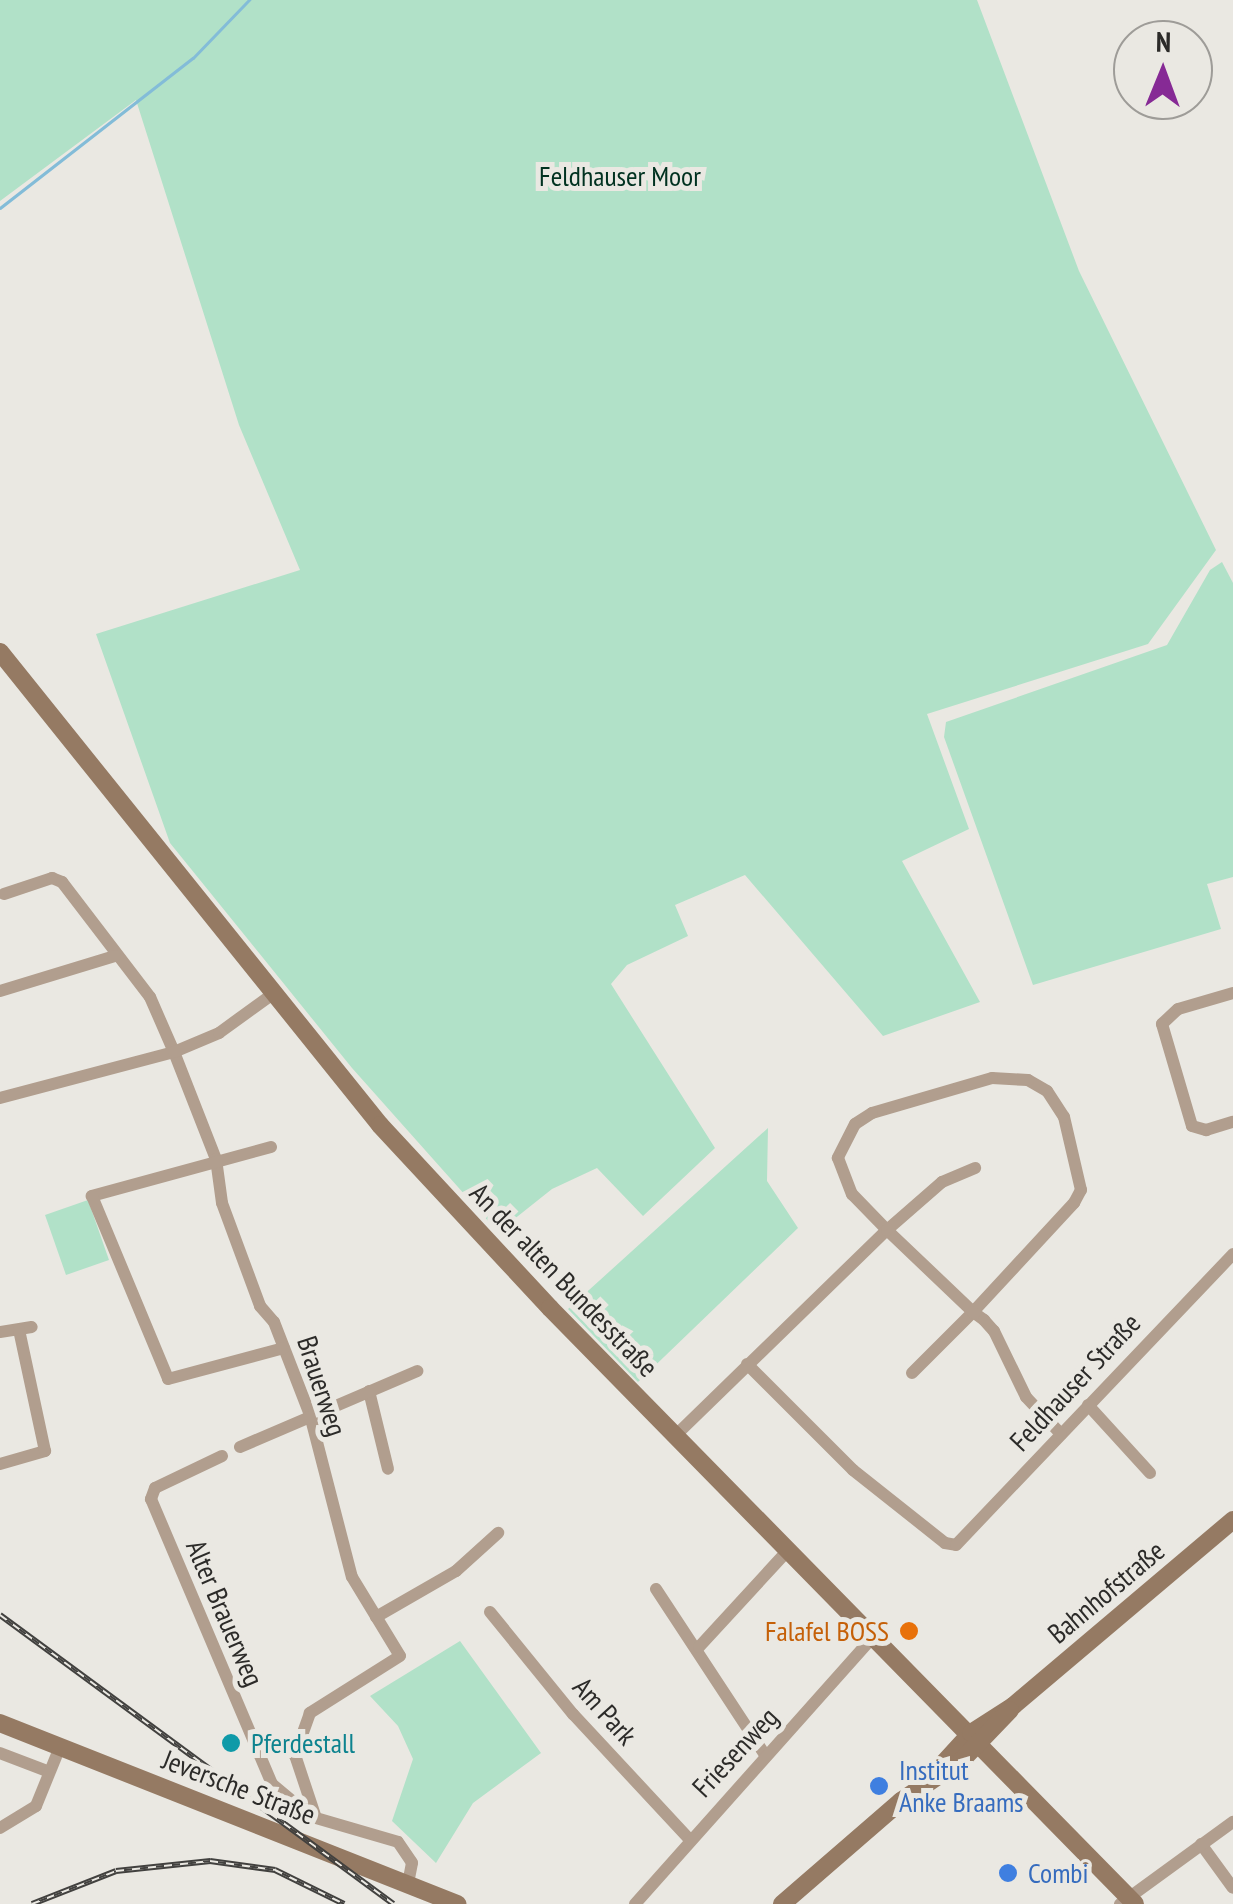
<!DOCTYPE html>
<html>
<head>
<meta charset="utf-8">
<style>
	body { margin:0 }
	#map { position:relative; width:1233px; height:1904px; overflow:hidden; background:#eae8e2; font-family:"PT Sans Narrow",sans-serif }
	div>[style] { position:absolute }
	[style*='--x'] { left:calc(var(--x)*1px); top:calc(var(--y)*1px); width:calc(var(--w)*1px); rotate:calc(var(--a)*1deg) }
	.green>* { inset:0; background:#b1e1c8 }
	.stream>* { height:2.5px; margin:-1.25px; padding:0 1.25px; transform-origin:1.25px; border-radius:1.25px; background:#83bcd8 }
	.street>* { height:12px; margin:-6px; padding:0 6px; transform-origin:6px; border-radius:6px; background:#b19e8e }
	.secondary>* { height:18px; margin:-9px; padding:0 9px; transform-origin:9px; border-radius:9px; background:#957a63 }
	.rail>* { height:6px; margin-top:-3px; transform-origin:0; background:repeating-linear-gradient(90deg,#eae8e2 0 8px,#42413f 0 16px); box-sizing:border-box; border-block:2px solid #42413f }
	.dots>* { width:28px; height:28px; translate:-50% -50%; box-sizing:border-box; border:5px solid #eae8e2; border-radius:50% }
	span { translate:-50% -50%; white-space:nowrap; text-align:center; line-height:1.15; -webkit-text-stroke:10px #eae8e2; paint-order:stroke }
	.park-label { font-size:28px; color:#013220 }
	.street-label { font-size:28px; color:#2c2b29 }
	.food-label { font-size:28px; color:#c56008 }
	.right { translate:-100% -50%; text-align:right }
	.culture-label { font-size:28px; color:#0d838f }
	.left { translate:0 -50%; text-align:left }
	.shop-label { font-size:28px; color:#366cbe }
	.north { position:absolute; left:1113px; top:20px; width:100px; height:100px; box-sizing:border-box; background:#eae8e2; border:2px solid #9e9c98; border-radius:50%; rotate:1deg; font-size:28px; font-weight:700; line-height:40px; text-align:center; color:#2c2b29 }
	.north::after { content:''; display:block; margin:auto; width:35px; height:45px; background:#862a95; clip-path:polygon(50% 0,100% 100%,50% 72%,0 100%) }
</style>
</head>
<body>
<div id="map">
	<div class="green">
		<i style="clip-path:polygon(0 0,977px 0,1079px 271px,1216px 550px,1148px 644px,927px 714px,969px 829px,902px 861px,980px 1002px,883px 1036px,745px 875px,675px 905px,688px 936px,627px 965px,611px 984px,715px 1148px,643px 1216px,597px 1168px,552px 1189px,498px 1232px,352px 1068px,170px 843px,96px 634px,300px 570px,239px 425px,136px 100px,0 201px)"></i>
		<i style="clip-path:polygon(1222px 562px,1233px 583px,1233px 877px,1207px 884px,1221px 929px,1033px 985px,944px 737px,946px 722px,1167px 645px,1210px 570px)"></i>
		<i style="clip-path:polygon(768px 1128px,767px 1181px,798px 1228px,638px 1382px,568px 1309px)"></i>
		<i style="clip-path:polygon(88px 1200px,109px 1260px,66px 1275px,45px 1215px)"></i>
		<i style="clip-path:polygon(460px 1641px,541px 1753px,473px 1803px,436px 1863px,392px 1821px,413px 1759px,398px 1726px,370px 1696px)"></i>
	</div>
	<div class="stream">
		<i style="--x:0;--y:208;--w:244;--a:-37.9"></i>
		<i style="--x:193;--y:58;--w:81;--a:-46"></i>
	</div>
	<div class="street">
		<i style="--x:4;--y:894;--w:51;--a:-18.4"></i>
		<i style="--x:52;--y:878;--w:11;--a:22"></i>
		<i style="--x:62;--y:882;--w:145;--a:52.6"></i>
		<i style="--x:150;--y:997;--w:60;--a:66.4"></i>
		<i style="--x:174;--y:1052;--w:115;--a:68.6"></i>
		<i style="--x:216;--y:1159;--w:44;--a:82.2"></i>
		<i style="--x:222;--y:1203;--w:110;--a:69.7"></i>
		<i style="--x:260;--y:1306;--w:21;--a:49"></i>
		<i style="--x:274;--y:1322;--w:100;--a:68.8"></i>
		<i style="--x:310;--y:1415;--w:167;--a:75.5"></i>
		<i style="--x:352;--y:1577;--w:92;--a:58.7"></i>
		<i style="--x:400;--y:1656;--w:107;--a:147.7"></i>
		<i style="--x:310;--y:1713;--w:45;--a:109.7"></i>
		<i style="--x:295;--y:1755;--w:66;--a:71.6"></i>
		<i style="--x:316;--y:1818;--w:85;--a:16.3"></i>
		<i style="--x:398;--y:1842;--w:25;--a:56"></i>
		<i style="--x:412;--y:1863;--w:20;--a:101"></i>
		<i style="--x:0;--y:991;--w:120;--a:-16.9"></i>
		<i style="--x:1233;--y:993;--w:57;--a:163.8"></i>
		<i style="--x:1178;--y:1009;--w:22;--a:137"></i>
		<i style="--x:1162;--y:1024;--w:106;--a:73.6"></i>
		<i style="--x:1192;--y:1126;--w:15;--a:16"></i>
		<i style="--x:1206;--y:1130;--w:28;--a:-17"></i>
		<i style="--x:0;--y:1098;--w:180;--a:-14.8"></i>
		<i style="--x:174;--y:1052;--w:49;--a:-22.9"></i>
		<i style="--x:219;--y:1033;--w:68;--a:-36"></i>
		<i style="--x:271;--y:1147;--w:186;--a:164.7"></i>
		<i style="--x:92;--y:1196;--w:198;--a:67.4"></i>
		<i style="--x:168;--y:1379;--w:120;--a:-15"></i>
		<i style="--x:0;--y:1332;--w:32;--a:-9"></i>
		<i style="--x:747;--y:1364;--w:150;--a:45"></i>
		<i style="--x:853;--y:1470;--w:117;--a:38.4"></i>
		<i style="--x:945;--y:1543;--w:11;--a:10"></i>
		<i style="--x:956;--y:1545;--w:402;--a:-46.4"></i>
		<i style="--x:912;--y:1373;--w:86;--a:-45"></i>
		<i style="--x:973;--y:1312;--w:149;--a:-47.2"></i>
		<i style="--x:1074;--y:1203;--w:15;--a:-62"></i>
		<i style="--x:1081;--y:1190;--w:75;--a:-103.1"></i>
		<i style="--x:1064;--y:1117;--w:31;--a:-123"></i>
		<i style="--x:1047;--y:1091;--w:22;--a:-150"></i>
		<i style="--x:1028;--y:1080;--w:36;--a:-177"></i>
		<i style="--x:992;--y:1078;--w:125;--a:163.7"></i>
		<i style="--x:872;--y:1113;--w:20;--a:147"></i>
		<i style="--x:855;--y:1124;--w:38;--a:117"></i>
		<i style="--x:838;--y:1158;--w:39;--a:69"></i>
		<i style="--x:852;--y:1194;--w:50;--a:45.8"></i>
		<i style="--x:887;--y:1230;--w:119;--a:43.6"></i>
		<i style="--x:973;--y:1312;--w:14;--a:36"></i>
		<i style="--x:984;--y:1320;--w:15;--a:48"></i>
		<i style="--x:994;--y:1331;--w:73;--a:64.1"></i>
		<i style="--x:1026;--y:1397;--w:51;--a:46.6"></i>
		<i style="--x:369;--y:1391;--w:80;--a:76.3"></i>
		<i style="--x:1088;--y:1405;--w:92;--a:47.6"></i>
		<i style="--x:676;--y:1435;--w:294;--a:-44.2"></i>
		<i style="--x:887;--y:1230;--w:73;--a:-41.1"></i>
		<i style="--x:942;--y:1182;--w:36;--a:-23"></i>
		<i style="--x:240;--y:1447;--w:193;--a:-23.2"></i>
		<i style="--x:222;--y:1456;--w:74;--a:154.5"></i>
		<i style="--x:155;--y:1488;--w:12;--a:110"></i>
		<i style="--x:151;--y:1499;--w:310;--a:67"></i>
		<i style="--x:272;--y:1784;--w:34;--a:40"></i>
		<i style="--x:298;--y:1806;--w:12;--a:-20"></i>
		<i style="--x:0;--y:1464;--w:47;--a:-16.1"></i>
		<i style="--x:45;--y:1451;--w:124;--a:-102.1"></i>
		<i style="--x:656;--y:1589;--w:199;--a:56.7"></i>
		<i style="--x:490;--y:1612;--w:132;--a:50.9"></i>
		<i style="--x:573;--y:1714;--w:171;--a:47.1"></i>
		<i style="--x:376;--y:1617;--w:92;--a:-29.9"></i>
		<i style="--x:456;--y:1571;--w:57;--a:-42.1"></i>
		<i style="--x:699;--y:1647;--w:133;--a:-47.4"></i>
		<i style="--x:0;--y:1753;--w:50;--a:21"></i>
		<i style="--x:0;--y:1828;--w:42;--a:-31.4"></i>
		<i style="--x:36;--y:1806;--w:64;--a:-67.9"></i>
		<i style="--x:1201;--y:1844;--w:54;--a:54"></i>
		<i style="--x:635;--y:1904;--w:359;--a:-48.3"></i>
		<i style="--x:1120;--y:1904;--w:140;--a:-36"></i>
	</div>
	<div class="secondary">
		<i style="--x:0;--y:652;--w:607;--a:51.22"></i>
		<i style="--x:380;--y:1125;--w:250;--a:47.1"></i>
		<i style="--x:550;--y:1308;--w:835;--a:45.53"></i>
		<i style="--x:0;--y:1723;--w:492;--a:21.6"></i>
		<i style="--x:928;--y:1780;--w:64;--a:-47.5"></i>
		<i style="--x:971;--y:1733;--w:50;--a:-32.7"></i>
		<i style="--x:1013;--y:1706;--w:288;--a:-40.2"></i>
		<i style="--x:782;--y:1904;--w:157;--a:-40.9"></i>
		<i style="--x:901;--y:1801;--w:73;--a:-33.9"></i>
		<i style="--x:962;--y:1760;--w:69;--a:-46.2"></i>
	</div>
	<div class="rail">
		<i style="--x:0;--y:1615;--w:488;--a:36.3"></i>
		<i style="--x:32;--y:1904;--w:90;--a:-21.4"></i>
		<i style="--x:116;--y:1871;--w:95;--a:-6.1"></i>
		<i style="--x:210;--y:1861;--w:66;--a:7.9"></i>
		<i style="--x:275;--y:1870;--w:77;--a:26.2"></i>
	</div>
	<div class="dots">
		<i style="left:909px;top:1631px;background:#e8710a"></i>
		<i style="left:231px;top:1743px;background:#0f9aa8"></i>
		<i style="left:879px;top:1786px;background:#3f7fe0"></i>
		<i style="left:1008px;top:1873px;background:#3f7fe0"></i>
	</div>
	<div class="park-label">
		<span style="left:620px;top:176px">Feldhauser Moor</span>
	</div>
	<div class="street-label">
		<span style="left:564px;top:1280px;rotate:46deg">An der alten Bundesstraße</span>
		<span style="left:1075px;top:1382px;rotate:-47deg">Feldhauser Straße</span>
		<span style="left:322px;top:1386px;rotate:72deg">Brauerweg</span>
		<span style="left:1106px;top:1592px;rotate:-40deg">Bahnhofstraße</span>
		<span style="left:225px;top:1613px;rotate:67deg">Alter Brauerweg</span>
		<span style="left:605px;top:1711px;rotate:48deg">Am Park</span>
		<span style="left:735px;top:1752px;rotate:-47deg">Friesenweg</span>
		<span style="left:239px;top:1787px;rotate:21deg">Jeversche Straße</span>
	</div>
	<div class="food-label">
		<span class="right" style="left:889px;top:1631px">Falafel BOSS</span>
	</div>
	<div class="culture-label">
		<span class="left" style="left:251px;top:1743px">Pferdestall</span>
	</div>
	<div class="shop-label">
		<span class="left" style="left:899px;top:1786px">Institut<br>Anke Braams</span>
		<span class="left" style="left:1028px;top:1873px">Combi</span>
	</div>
	<div class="north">N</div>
</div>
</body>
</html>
